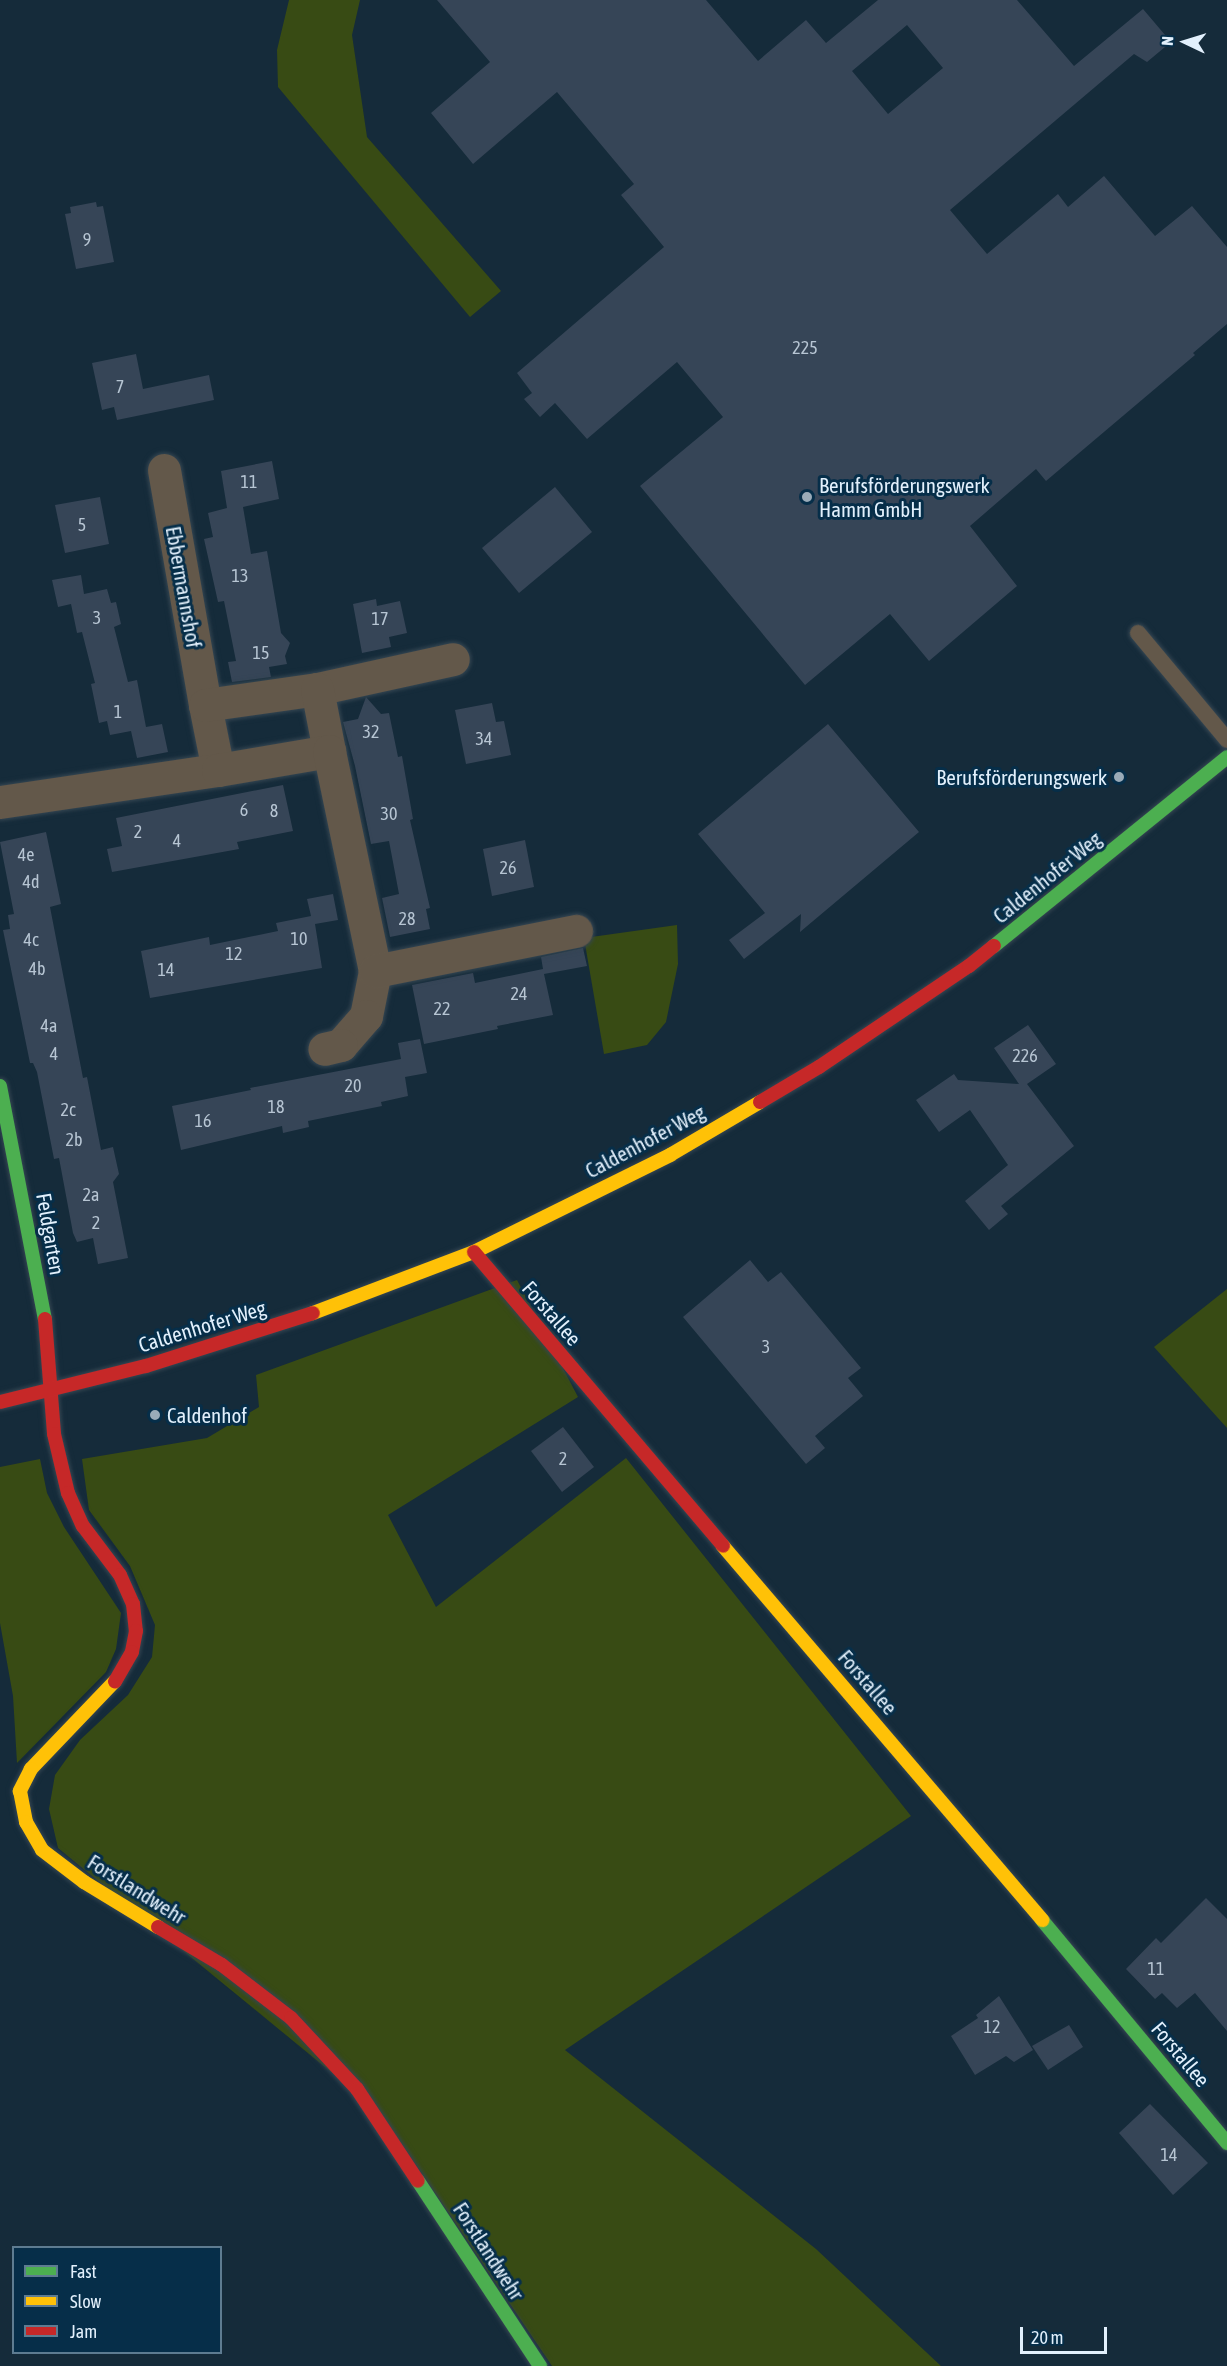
<!DOCTYPE html>
<html>
<head>
<meta charset="utf-8">
<style>
	body { margin:0 }
	#map { position:relative; width:1227px; height:2366px; overflow:hidden; background:#152b3a; font-family:"Asap Condensed",sans-serif }
	div>[style] { position:absolute }
	[style*='--x'] { left:calc(var(--x)*1px); top:calc(var(--y)*1px); width:calc(var(--w)*1px); rotate:calc(var(--a)*1deg) }
	.green>* { inset:0; background:#384b14 }
	.building>* { inset:0; background:#364557 }
	.roads { filter:drop-shadow(0 0 2px #354652) drop-shadow(0 0 2px #354652) }
	.lane>* { height:16px; margin:-8px; padding:0 8px; transform-origin:8px; border-radius:8px; background:#63584a }
	.street>* { height:33px; margin:-16.5px; padding:0 16.5px; transform-origin:16.5px; border-radius:16.5px; background:#63584a }
	.fast>* { height:14px; margin:-7px; padding:0 7px; transform-origin:7px; border-radius:7px; background:#4caf50 }
	.slow>* { height:14px; margin:-7px; padding:0 7px; transform-origin:7px; border-radius:7px; background:#ffc107 }
	.jam>* { height:14px; margin:-7px; padding:0 7px; transform-origin:7px; border-radius:7px; background:#c62828 }
	.dots>* { width:16px; height:16px; translate:-50% -50%; box-sizing:border-box; border:3px solid #062e49; border-radius:50% }
	span { translate:-50% -50%; white-space:nowrap; text-align:center; line-height:1.15; -webkit-text-stroke:6px #062e49; paint-order:stroke }
	.number-label { font-size:18px; color:#b7c5d3 }
	.number-label span { -webkit-text-stroke-width:0 }
	.poi-label { font-size:21px; color:#e2f0fc }
	.left { translate:0 -50%; text-align:left }
	.right { translate:-100% -50%; text-align:right }
	.street-label { font-size:21px; color:#e2f0fc }
	.legend { position:absolute; left:12px; top:2246px; width:210px; height:108px; box-sizing:border-box; background:#062e49; border:2px solid #5e7c91; margin:0; padding:8px 10px; list-style:none; font-size:18px; color:#e2f0fc }
	.legend li { display:flex; align-items:center; gap:12px; height:30px }
	.legend b { width:30px; border:2px solid #5e7c91 }
	.north { position:absolute; left:1155px; top:12px; width:60px; height:60px; -webkit-text-stroke:4px #062e49; paint-order:stroke; rotate:274deg; font-size:16px; font-weight:700; line-height:24px; text-align:center; color:#e2f0fc }
	.north::after { content:''; display:block; margin:auto; width:21px; height:27px; background:#e2f0fc; clip-path:polygon(50% 0,100% 100%,50% 72%,0 100%) }
	.scale { position:absolute; left:1020px; top:2327px; width:87px; height:27px; box-sizing:border-box; border:3px solid #e2f0fc; border-top:0; padding-left:8px; font-size:18px; line-height:21px; white-space:nowrap; color:#e2f0fc; -webkit-text-stroke:4px #062e49; paint-order:stroke }
</style>
</head>
<body>
<div id="map">
	<div class="green">
		<i style="clip-path:polygon(289px 0,360px 0,352px 35px,367px 137px,501px 291px,470px 317px,278px 87px,277px 50px)"></i>
		<i style="clip-path:polygon(677px 925px,678px 964px,666px 1022px,647px 1045px,604px 1054px,584px 938px)"></i>
		<i style="clip-path:polygon(517px 1280px,578px 1397px,388px 1515px,436px 1607px,626px 1458px,911px 1816px,565px 2050px,816px 2249px,941px 2366px,552px 2366px,381px 2113px,58px 1848px,49px 1809px,55px 1775px,80px 1740px,128px 1695px,152px 1657px,155px 1625px,130px 1566px,89px 1510px,82px 1459px,207px 1438px,259px 1407px,256px 1375px)"></i>
		<i style="clip-path:polygon(1227px 1289px,1227px 1428px,1154px 1347px)"></i>
		<i style="clip-path:polygon(40px 1459px,47px 1493px,64px 1527px,121px 1613px,116px 1649px,106px 1672px,17px 1763px,13px 1696px,0 1623px,0 1467px)"></i>
	</div>
	<div class="building">
		<i style="clip-path:polygon(evenodd,437px 0,706px 0,758px 61px,806px 20px,826px 43px,878px 0,1017px 0,1074px 66px,1143px 9px,1171px 42px,1147px 62px,1134px 54px,950px 210px,987px 254px,1058px 194px,1068px 207px,1104px 176px,1155px 236px,1192px 206px,1227px 247px,1227px 324px,1193px 353px,1195px 355px,1046px 481px,1036px 469px,970px 526px,1017px 586px,929px 661px,890px 614px,805px 685px,640px 486px,723px 417px,677px 362px,587px 439px,555px 403px,540px 417px,524px 399px,532px 393px,517px 373px,664px 247px,621px 195px,634px 184px,557px 92px,473px 164px,431px 113px,490px 62px,437px 0,907px 25px,943px 68px,888px 114px,852px 71px,907px 25px)"></i>
		<i style="clip-path:polygon(96px 202px,97px 207px,103px 206px,114px 262px,76px 269px,65px 214px,71px 213px,70px 207px)"></i>
		<i style="clip-path:polygon(136px 354px,143px 389px,209px 375px,214px 400px,117px 420px,114px 407px,102px 410px,92px 363px)"></i>
		<i style="clip-path:polygon(272px 461px,279px 499px,243px 507px,251px 554px,267px 551px,281px 633px,290px 643px,285px 656px,287px 664px,269px 667px,271px 677px,232px 682px,228px 662px,236px 661px,224px 601px,218px 602px,204px 539px,213px 537px,208px 513px,227px 508px,221px 471px)"></i>
		<i style="clip-path:polygon(555px 487px,592px 532px,519px 593px,482px 548px)"></i>
		<i style="clip-path:polygon(100px 497px,109px 544px,65px 553px,55px 505px)"></i>
		<i style="clip-path:polygon(81px 575px,84px 594px,107px 589px,111px 603px,116px 602px,121px 624px,114px 627px,128px 682px,137px 680px,146px 727px,162px 724px,168px 752px,137px 758px,131px 731px,110px 735px,107px 721px,99px 723px,91px 684px,95px 683px,82px 632px,77px 633px,71px 604px,58px 607px,52px 580px)"></i>
		<i style="clip-path:polygon(376px 599px,377px 606px,400px 601px,407px 633px,389px 637px,391px 647px,362px 653px,353px 604px)"></i>
		<i style="clip-path:polygon(366px 697px,381px 714px,389px 713px,398px 757px,402px 756px,413px 819px,410px 820px,430px 908px,426px 909px,430px 929px,390px 937px,382px 898px,399px 894px,389px 841px,371px 844px,355px 766px,343px 722px,358px 719px)"></i>
		<i style="clip-path:polygon(492px 703px,496px 722px,504px 721px,511px 755px,466px 764px,455px 710px)"></i>
		<i style="clip-path:polygon(828px 724px,919px 832px,800px 932px,801px 914px,744px 959px,729px 940px,765px 913px,698px 834px)"></i>
		<i style="clip-path:polygon(283px 785px,293px 831px,237px 842px,239px 849px,112px 872px,107px 849px,122px 846px,116px 818px)"></i>
		<i style="clip-path:polygon(46px 832px,61px 904px,50px 907px,83px 1078px,87px 1077px,101px 1150px,113px 1147px,119px 1174px,113px 1182px,128px 1258px,98px 1264px,93px 1238px,77px 1242px,73px 1233px,59px 1158px,54px 1159px,37px 1072px,33px 1063px,30px 1063px,3px 930px,10px 929px,8px 915px,14px 914px,0 842px)"></i>
		<i style="clip-path:polygon(525px 840px,534px 887px,492px 896px,483px 849px)"></i>
		<i style="clip-path:polygon(333px 894px,338px 920px,315px 924px,322px 968px,150px 998px,141px 951px,209px 937px,210px 945px,278px 931px,276px 923px,311px 916px,307px 899px)"></i>
		<i style="clip-path:polygon(583px 948px,587px 966px,544px 974px,553px 1015px,497px 1026px,498px 1029px,424px 1044px,412px 985px,473px 973px,475px 983px,543px 969px,541px 957px)"></i>
		<i style="clip-path:polygon(1028px 1025px,1056px 1064px,1027px 1084px,1074px 1146px,1001px 1206px,1008px 1214px,989px 1230px,965px 1201px,1008px 1165px,970px 1110px,939px 1132px,916px 1100px,954px 1074px,958px 1080px,1019px 1084px,994px 1048px)"></i>
		<i style="clip-path:polygon(420px 1039px,427px 1073px,405px 1077px,408px 1096px,381px 1102px,382px 1106px,308px 1121px,309px 1127px,283px 1133px,282px 1126px,181px 1150px,172px 1106px,251px 1090px,250px 1088px,401px 1059px,398px 1043px)"></i>
		<i style="clip-path:polygon(750px 1260px,768px 1282px,781px 1272px,861px 1368px,848px 1378px,863px 1396px,815px 1436px,825px 1448px,806px 1464px,683px 1317px)"></i>
		<i style="clip-path:polygon(563px 1427px,594px 1467px,562px 1492px,531px 1451px)"></i>
		<i style="clip-path:polygon(1206px 1898px,1227px 1919px,1227px 2031px,1195px 1993px,1177px 2008px,1162px 1993px,1155px 1999px,1126px 1969px,1156px 1938px,1161px 1943px)"></i>
		<i style="clip-path:polygon(999px 1996px,1033px 2050px,1014px 2062px,1006px 2056px,975px 2075px,951px 2036px,978px 2018px,976px 2015px)"></i>
		<i style="clip-path:polygon(1069px 2025px,1083px 2047px,1048px 2070px,1032px 2046px)"></i>
		<i style="clip-path:polygon(1150px 2104px,1208px 2163px,1173px 2195px,1119px 2133px)"></i>
	</div>
	<div class="roads">
		<div class="lane">
			<i style="--x:1138;--y:633;--w:139;--a:50.2"></i>
		</div>
		<div class="street">
			<i style="--x:164;--y:470;--w:239;--a:80.1"></i>
			<i style="--x:317;--y:689;--w:139;--a:-12.4"></i>
			<i style="--x:218;--y:770;--w:66;--a:-101.3"></i>
			<i style="--x:205;--y:705;--w:113;--a:-8.1"></i>
			<i style="--x:317;--y:689;--w:63;--a:79"></i>
			<i style="--x:0;--y:802;--w:220;--a:-8.4"></i>
			<i style="--x:218;--y:770;--w:113;--a:-9.7"></i>
			<i style="--x:329;--y:751;--w:225;--a:78.2"></i>
			<i style="--x:375;--y:971;--w:46;--a:101.3"></i>
			<i style="--x:366;--y:1016;--w:38;--a:131"></i>
			<i style="--x:341;--y:1045;--w:17;--a:167"></i>
			<i style="--x:375;--y:971;--w:205;--a:-11.3"></i>
		</div>
		<div class="fast">
			<i style="--x:994;--y:946;--w:300;--a:-39"></i>
			<i style="--x:0;--y:1086;--w:237;--a:79.1"></i>
			<i style="--x:1042;--y:1920;--w:290;--a:50.3"></i>
			<i style="--x:418;--y:2181;--w:222;--a:56.6"></i>
		</div>
		<div class="slow">
			<i style="--x:313;--y:1313;--w:172;--a:-20.8"></i>
			<i style="--x:474;--y:1252;--w:219;--a:-26.3"></i>
			<i style="--x:670;--y:1155;--w:104;--a:-30.5"></i>
			<i style="--x:723;--y:1546;--w:492;--a:49.5"></i>
			<i style="--x:115;--y:1681;--w:122;--a:133.7"></i>
			<i style="--x:31;--y:1769;--w:25;--a:117"></i>
			<i style="--x:20;--y:1791;--w:32;--a:79"></i>
			<i style="--x:26;--y:1822;--w:32;--a:60"></i>
			<i style="--x:42;--y:1850;--w:53;--a:37.3"></i>
			<i style="--x:84;--y:1882;--w:87;--a:31.3"></i>
		</div>
		<div class="jam">
			<i style="--x:760;--y:1102;--w:69;--a:-30.7"></i>
			<i style="--x:819;--y:1067;--w:181;--a:-34"></i>
			<i style="--x:969;--y:966;--w:32;--a:-39"></i>
			<i style="--x:474;--y:1252;--w:385;--a:49.7"></i>
			<i style="--x:45;--y:1319;--w:115;--a:85.5"></i>
			<i style="--x:54;--y:1434;--w:61;--a:76.7"></i>
			<i style="--x:68;--y:1493;--w:36;--a:66"></i>
			<i style="--x:83;--y:1526;--w:61;--a:52.9"></i>
			<i style="--x:120;--y:1575;--w:32;--a:66"></i>
			<i style="--x:133;--y:1604;--w:27;--a:84"></i>
			<i style="--x:136;--y:1631;--w:21;--a:101"></i>
			<i style="--x:132;--y:1652;--w:34;--a:120"></i>
			<i style="--x:0;--y:1402;--w:150;--a:-13.9"></i>
			<i style="--x:146;--y:1366;--w:175;--a:-17.6"></i>
			<i style="--x:158;--y:1927;--w:74;--a:30.7"></i>
			<i style="--x:222;--y:1965;--w:87;--a:37.5"></i>
			<i style="--x:291;--y:2018;--w:97;--a:47.1"></i>
			<i style="--x:357;--y:2089;--w:110;--a:56.5"></i>
		</div>
	</div>
	<div class="dots">
		<i style="left:807px;top:497px;background:#9aabb8"></i>
		<i style="left:1119px;top:777px;background:#9aabb8"></i>
		<i style="left:155px;top:1415px;background:#9aabb8"></i>
	</div>
	<div class="number-label">
		<span style="left:87px;top:240px">9</span>
		<span style="left:805px;top:348px">225</span>
		<span style="left:120px;top:387px">7</span>
		<span style="left:249px;top:482px">11</span>
		<span style="left:82px;top:525px">5</span>
		<span style="left:240px;top:576px">13</span>
		<span style="left:97px;top:618px">3</span>
		<span style="left:380px;top:619px">17</span>
		<span style="left:261px;top:653px">15</span>
		<span style="left:118px;top:712px">1</span>
		<span style="left:371px;top:732px">32</span>
		<span style="left:484px;top:739px">34</span>
		<span style="left:244px;top:810px">6</span>
		<span style="left:274px;top:811px">8</span>
		<span style="left:389px;top:814px">30</span>
		<span style="left:138px;top:832px">2</span>
		<span style="left:177px;top:841px">4</span>
		<span style="left:26px;top:855px">4e</span>
		<span style="left:508px;top:868px">26</span>
		<span style="left:31px;top:882px">4d</span>
		<span style="left:407px;top:919px">28</span>
		<span style="left:299px;top:939px">10</span>
		<span style="left:31px;top:940px">4c</span>
		<span style="left:234px;top:954px">12</span>
		<span style="left:37px;top:969px">4b</span>
		<span style="left:166px;top:970px">14</span>
		<span style="left:519px;top:994px">24</span>
		<span style="left:442px;top:1009px">22</span>
		<span style="left:49px;top:1026px">4a</span>
		<span style="left:54px;top:1054px">4</span>
		<span style="left:1025px;top:1056px">226</span>
		<span style="left:353px;top:1086px">20</span>
		<span style="left:276px;top:1107px">18</span>
		<span style="left:68px;top:1110px">2c</span>
		<span style="left:203px;top:1121px">16</span>
		<span style="left:74px;top:1140px">2b</span>
		<span style="left:91px;top:1195px">2a</span>
		<span style="left:96px;top:1223px">2</span>
		<span style="left:766px;top:1347px">3</span>
		<span style="left:563px;top:1459px">2</span>
		<span style="left:1156px;top:1969px">11</span>
		<span style="left:992px;top:2027px">12</span>
		<span style="left:1169px;top:2155px">14</span>
	</div>
	<div class="poi-label">
		<span class="left" style="left:819px;top:497px">Berufsförderungswerk<br>Hamm GmbH</span>
		<span class="right" style="left:1107px;top:777px">Berufsförderungswerk</span>
		<span class="left" style="left:167px;top:1415px">Caldenhof</span>
	</div>
	<div class="street-label">
		<span style="left:184px;top:587px;rotate:80deg">Ebbermannshof</span>
		<span style="left:1047px;top:877px;rotate:-39deg">Caldenhofer Weg</span>
		<span style="left:645px;top:1141px;rotate:-28deg">Caldenhofer Weg</span>
		<span style="left:51px;top:1234px;rotate:80deg">Feldgarten</span>
		<span style="left:552px;top:1313px;rotate:49deg">Forstallee</span>
		<span style="left:202px;top:1326px;rotate:-17deg">Caldenhofer Weg</span>
		<span style="left:868px;top:1682px;rotate:49deg">Forstallee</span>
		<span style="left:137px;top:1889px;rotate:32deg">Forstlandwehr</span>
		<span style="left:1181px;top:2054px;rotate:50deg">Forstallee</span>
		<span style="left:489px;top:2251px;rotate:57deg">Forstlandwehr</span>
	</div>
	<ul class="legend">
	<li><b style="height:8px;background:#4caf50"></b>Fast</li>
	<li><b style="height:8px;background:#ffc107"></b>Slow</li>
	<li><b style="height:8px;background:#c62828"></b>Jam</li>
	</ul>
	<div class="north">N</div>
	<div class="scale">20 m</div>
</div>
</body>
</html>
